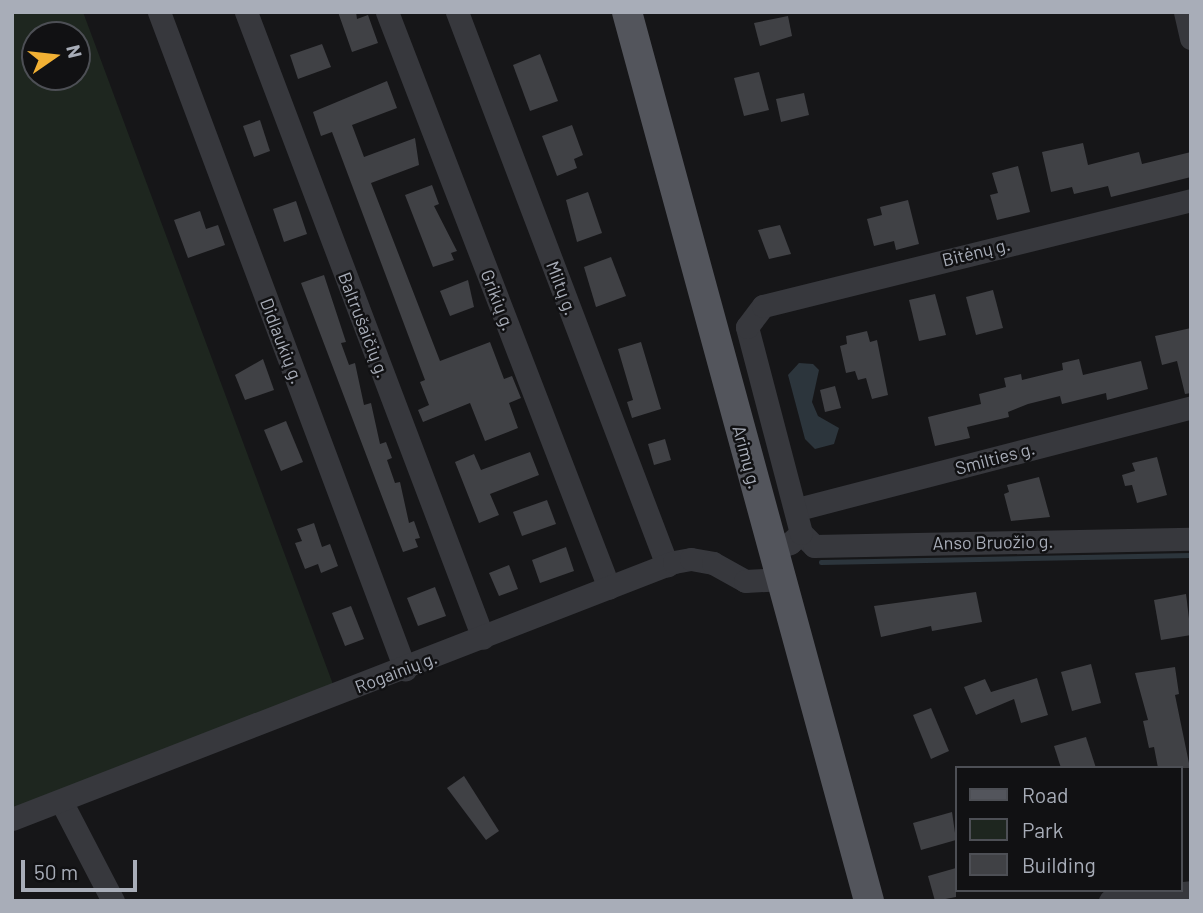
<!DOCTYPE html>
<html>
<head>
<meta charset="utf-8">
<style>
	body { margin:0 }
	#map { position:relative; width:1203px; height:913px; overflow:hidden; background:#161618; font-family:Barlow,sans-serif }
	div>[style] { position:absolute }
	[style*='--x'] { left:calc(var(--x)*1px); top:calc(var(--y)*1px); width:calc(var(--w)*1px); rotate:calc(var(--a)*1deg) }
	.green>* { inset:0; background:#1e261f }
	.water>* { inset:0; background:#2c353c }
	.stream>* { height:4.5px; margin:-2.25px; padding:0 2.25px; transform-origin:2.25px; border-radius:2.25px; background:#2c353c }
	.building>* { inset:0; background:#404145 }
	.minor>* { height:23px; margin:-11.5px; padding:0 11.5px; transform-origin:11.5px; border-radius:11.5px; background:#37383d }
	.major>* { height:30px; margin:-15px; padding:0 15px; transform-origin:15px; border-radius:15px; background:#53555c }
	span { translate:-50% -50%; white-space:nowrap; text-align:center; line-height:1.15; -webkit-text-stroke:5px #111113; paint-order:stroke }
	.street-label { font-size:18px; color:#a8adb8 }
	.frame { position:absolute; inset:0; border:14px solid #a8adb8; pointer-events:none }
	.legend { position:absolute; left:955px; top:766px; width:228px; height:126px; box-sizing:border-box; background:#111113; border:2px solid #4d4f55; margin:0; padding:9px 12px; list-style:none; font-size:21px; color:#a8adb8 }
	.legend li { display:flex; align-items:center; gap:14px; height:35px }
	.legend b { width:35px; border:2px solid #4d4f55 }
	.north { position:absolute; left:21px; top:21px; width:70px; height:70px; box-sizing:border-box; background:#111113; border:2px solid #4d4f55; border-radius:50%; rotate:76deg; font-size:19px; font-weight:700; line-height:28px; text-align:center; color:#a8adb8 }
	.north::after { content:''; display:block; margin:auto; width:24px; height:32px; background:#f2b134; clip-path:polygon(50% 0,100% 100%,50% 72%,0 100%) }
	.scale { position:absolute; left:21px; top:860px; width:116px; height:32px; box-sizing:border-box; border:4px solid #a8adb8; border-top:0; padding-left:9px; font-size:21px; line-height:24px; white-space:nowrap; color:#a8adb8; -webkit-text-stroke:5px #111113; paint-order:stroke }
</style>
</head>
<body>
<div id="map">
	<div class="green">
		<i style="clip-path:polygon(evenodd,12px 12px,83px 12px,334px 687px,12px 813px,12px 12px,35px 35px,77px 35px,77px 77px,35px 77px,35px 35px)"></i>
	</div>
	<div class="water">
		<i style="clip-path:polygon(799px 363px,813px 364px,819px 370px,812px 402px,818px 416px,839px 428px,834px 444px,815px 449px,805px 439px,788px 375px)"></i>
	</div>
	<div class="stream">
		<i style="--x:821;--y:562;--w:370;--a:-1.1"></i>
	</div>
	<div class="building">
		<i style="clip-path:polygon(338px 12px,356px 12px,357px 19px,368px 15px,378px 43px,352px 52px)"></i>
		<i style="clip-path:polygon(788px 16px,792px 36px,760px 46px,754px 23px)"></i>
		<i style="clip-path:polygon(322px 44px,331px 67px,298px 79px,290px 55px)"></i>
		<i style="clip-path:polygon(540px 54px,558px 101px,530px 111px,513px 65px)"></i>
		<i style="clip-path:polygon(759px 72px,769px 110px,744px 116px,734px 78px)"></i>
		<i style="clip-path:polygon(387px 81px,397px 108px,352px 125px,364px 157px,415px 138px,419px 165px,371px 183px,440px 361px,490px 342px,504px 379px,512px 376px,521px 398px,509px 403px,518px 428px,485px 441px,470px 403px,423px 422px,418px 410px,429px 405px,420px 382px,425px 380px,332px 132px,321px 136px,313px 112px)"></i>
		<i style="clip-path:polygon(804px 93px,809px 115px,781px 122px,776px 99px)"></i>
		<i style="clip-path:polygon(260px 120px,270px 151px,254px 157px,243px 126px)"></i>
		<i style="clip-path:polygon(572px 125px,583px 155px,574px 159px,577px 168px,557px 176px,542px 136px)"></i>
		<i style="clip-path:polygon(1083px 143px,1088px 165px,1139px 152px,1142px 164px,1191px 152px,1191px 177px,1111px 197px,1108px 186px,1074px 194px,1072px 187px,1051px 192px,1042px 152px)"></i>
		<i style="clip-path:polygon(1018px 166px,1030px 212px,997px 220px,990px 195px,998px 193px,992px 173px)"></i>
		<i style="clip-path:polygon(432px 185px,439px 204px,434px 206px,457px 251px,451px 253px,454px 260px,433px 267px,405px 195px)"></i>
		<i style="clip-path:polygon(588px 192px,602px 233px,577px 242px,566px 200px)"></i>
		<i style="clip-path:polygon(908px 200px,919px 244px,896px 250px,894px 241px,874px 246px,867px 219px,882px 215px,880px 207px)"></i>
		<i style="clip-path:polygon(296px 201px,307px 234px,284px 242px,273px 209px)"></i>
		<i style="clip-path:polygon(200px 211px,206px 229px,218px 225px,225px 245px,188px 258px,174px 220px)"></i>
		<i style="clip-path:polygon(780px 225px,791px 254px,769px 259px,758px 230px)"></i>
		<i style="clip-path:polygon(611px 257px,626px 296px,596px 307px,584px 267px)"></i>
		<i style="clip-path:polygon(324px 275px,346px 342px,341px 343px,349px 365px,355px 363px,364px 405px,371px 403px,380px 444px,386px 442px,392px 458px,387px 460px,395px 483px,400px 482px,409px 523px,414px 521px,420px 538px,415px 539px,418px 547px,403px 552px,301px 283px)"></i>
		<i style="clip-path:polygon(468px 280px,474px 307px,450px 316px,440px 291px)"></i>
		<i style="clip-path:polygon(993px 290px,1003px 328px,976px 335px,966px 297px)"></i>
		<i style="clip-path:polygon(935px 294px,946px 335px,919px 341px,909px 300px)"></i>
		<i style="clip-path:polygon(1191px 328px,1191px 393px,1185px 394px,1177px 361px,1162px 365px,1155px 336px)"></i>
		<i style="clip-path:polygon(867px 331px,870px 342px,877px 340px,888px 395px,872px 399px,866px 378px,858px 380px,855px 371px,846px 373px,840px 346px,847px 344px,846px 336px)"></i>
		<i style="clip-path:polygon(641px 342px,661px 409px,632px 418px,627px 402px,633px 400px,618px 349px)"></i>
		<i style="clip-path:polygon(263px 359px,274px 390px,245px 400px,235px 375px)"></i>
		<i style="clip-path:polygon(1079px 359px,1083px 375px,1141px 361px,1148px 389px,1107px 400px,1106px 393px,1062px 404px,1060px 396px,1028px 404px,1008px 412px,1009px 417px,967px 427px,970px 438px,935px 446px,928px 417px,981px 404px,979px 394px,1006px 387px,1004px 378px,1021px 374px,1022px 380px,1063px 370px,1062px 363px)"></i>
		<i style="clip-path:polygon(835px 386px,841px 408px,825px 412px,820px 390px)"></i>
		<i style="clip-path:polygon(286px 421px,303px 462px,281px 471px,264px 430px)"></i>
		<i style="clip-path:polygon(665px 439px,671px 460px,654px 465px,648px 444px)"></i>
		<i style="clip-path:polygon(530px 452px,539px 475px,490px 494px,499px 515px,479px 523px,455px 462px,474px 454px,481px 470px)"></i>
		<i style="clip-path:polygon(1157px 457px,1167px 495px,1137px 503px,1132px 485px,1125px 486px,1122px 475px,1135px 471px,1132px 463px)"></i>
		<i style="clip-path:polygon(1039px 477px,1050px 517px,1011px 521px,1004px 494px,1009px 492px,1007px 485px)"></i>
		<i style="clip-path:polygon(547px 500px,556px 524px,522px 536px,513px 512px)"></i>
		<i style="clip-path:polygon(314px 523px,322px 547px,330px 544px,338px 566px,321px 573px,318px 564px,305px 569px,295px 543px,302px 541px,297px 529px)"></i>
		<i style="clip-path:polygon(566px 547px,574px 571px,540px 583px,532px 560px)"></i>
		<i style="clip-path:polygon(509px 565px,518px 589px,499px 596px,489px 573px)"></i>
		<i style="clip-path:polygon(435px 587px,446px 616px,418px 626px,407px 598px)"></i>
		<i style="clip-path:polygon(976px 592px,982px 622px,932px 631px,931px 626px,881px 637px,874px 606px)"></i>
		<i style="clip-path:polygon(1186px 594px,1191px 635px,1161px 640px,1154px 600px)"></i>
		<i style="clip-path:polygon(351px 606px,364px 639px,345px 646px,332px 613px)"></i>
		<i style="clip-path:polygon(1091px 664px,1101px 703px,1072px 711px,1061px 672px)"></i>
		<i style="clip-path:polygon(1175px 667px,1179px 694px,1175px 695px,1190px 768px,1158px 768px,1154px 747px,1149px 748px,1143px 721px,1148px 720px,1135px 673px)"></i>
		<i style="clip-path:polygon(1037px 678px,1048px 715px,1021px 723px,1014px 699px,976px 715px,964px 687px,985px 679px,991px 692px)"></i>
		<i style="clip-path:polygon(931px 708px,949px 751px,931px 759px,913px 715px)"></i>
		<i style="clip-path:polygon(1086px 737px,1096px 768px,1061px 768px,1054px 746px)"></i>
		<i style="clip-path:polygon(464px 776px,499px 831px,486px 840px,447px 788px)"></i>
		<i style="clip-path:polygon(952px 812px,956px 840px,921px 850px,913px 823px)"></i>
		<i style="clip-path:polygon(956px 868px,956px 897px,935px 901px,928px 876px)"></i>
	</div>
	<div class="minor">
		<i style="--x:159;--y:12;--w:702;--a:69.47"></i>
		<i style="--x:246;--y:12;--w:669;--a:69.26"></i>
		<i style="--x:387;--y:12;--w:617;--a:68.92"></i>
		<i style="--x:457;--y:12;--w:592;--a:69.21"></i>
		<i style="--x:1185;--y:12;--w:27;--a:77"></i>
		<i style="--x:798;--y:509;--w:406;--a:-14.5"></i>
		<i style="--x:801;--y:533;--w:18;--a:45"></i>
		<i style="--x:814;--y:546;--w:377;--a:-1.1"></i>
		<i style="--x:772;--y:549;--w:19;--a:-18"></i>
		<i style="--x:790;--y:543;--w:15;--a:-42"></i>
		<i style="--x:801;--y:533;--w:213;--a:-104.7"></i>
		<i style="--x:747;--y:327;--w:26;--a:-53"></i>
		<i style="--x:763;--y:306;--w:441;--a:-13.9"></i>
		<i style="--x:61;--y:801;--w:113;--a:62.5"></i>
		<i style="--x:12;--y:819;--w:710;--a:-21.22"></i>
		<i style="--x:674;--y:562;--w:17;--a:-10"></i>
		<i style="--x:691;--y:559;--w:22;--a:10"></i>
		<i style="--x:713;--y:563;--w:37;--a:29"></i>
		<i style="--x:745;--y:581;--w:34;--a:-3"></i>
		<i style="--x:1110;--y:901;--w:81;--a:-6.3"></i>
	</div>
	<div class="major">
		<i style="--x:627;--y:12;--w:921;--a:74.77"></i>
	</div>
	<div class="street-label">
		<span style="left:976px;top:252px;rotate:-14deg">Bitėnų g.</span>
		<span style="left:562px;top:288px;rotate:69deg">Miltų g.</span>
		<span style="left:498px;top:300px;rotate:69deg">Grikių g.</span>
		<span style="left:364px;top:325px;rotate:69deg">Baltrušaičių g.</span>
		<span style="left:282px;top:341px;rotate:69deg">Didlaukių g.</span>
		<span style="left:747px;top:457px;rotate:75deg">Arimų g.</span>
		<span style="left:995px;top:458px;rotate:-15deg">Smilties g.</span>
		<span style="left:993px;top:542px;rotate:-1deg">Anso Bruožio g.</span>
		<span style="left:396px;top:672px;rotate:-21deg">Rogainių g.</span>
	</div>
	<div class="frame"></div>
	<ul class="legend">
	<li><b style="height:9px;background:#53555c"></b>Road</li>
	<li><b style="height:19px;background:#1e261f"></b>Park</li>
	<li><b style="height:19px;background:#404145"></b>Building</li>
	</ul>
	<div class="north">N</div>
	<div class="scale">50 m</div>
</div>
</body>
</html>
